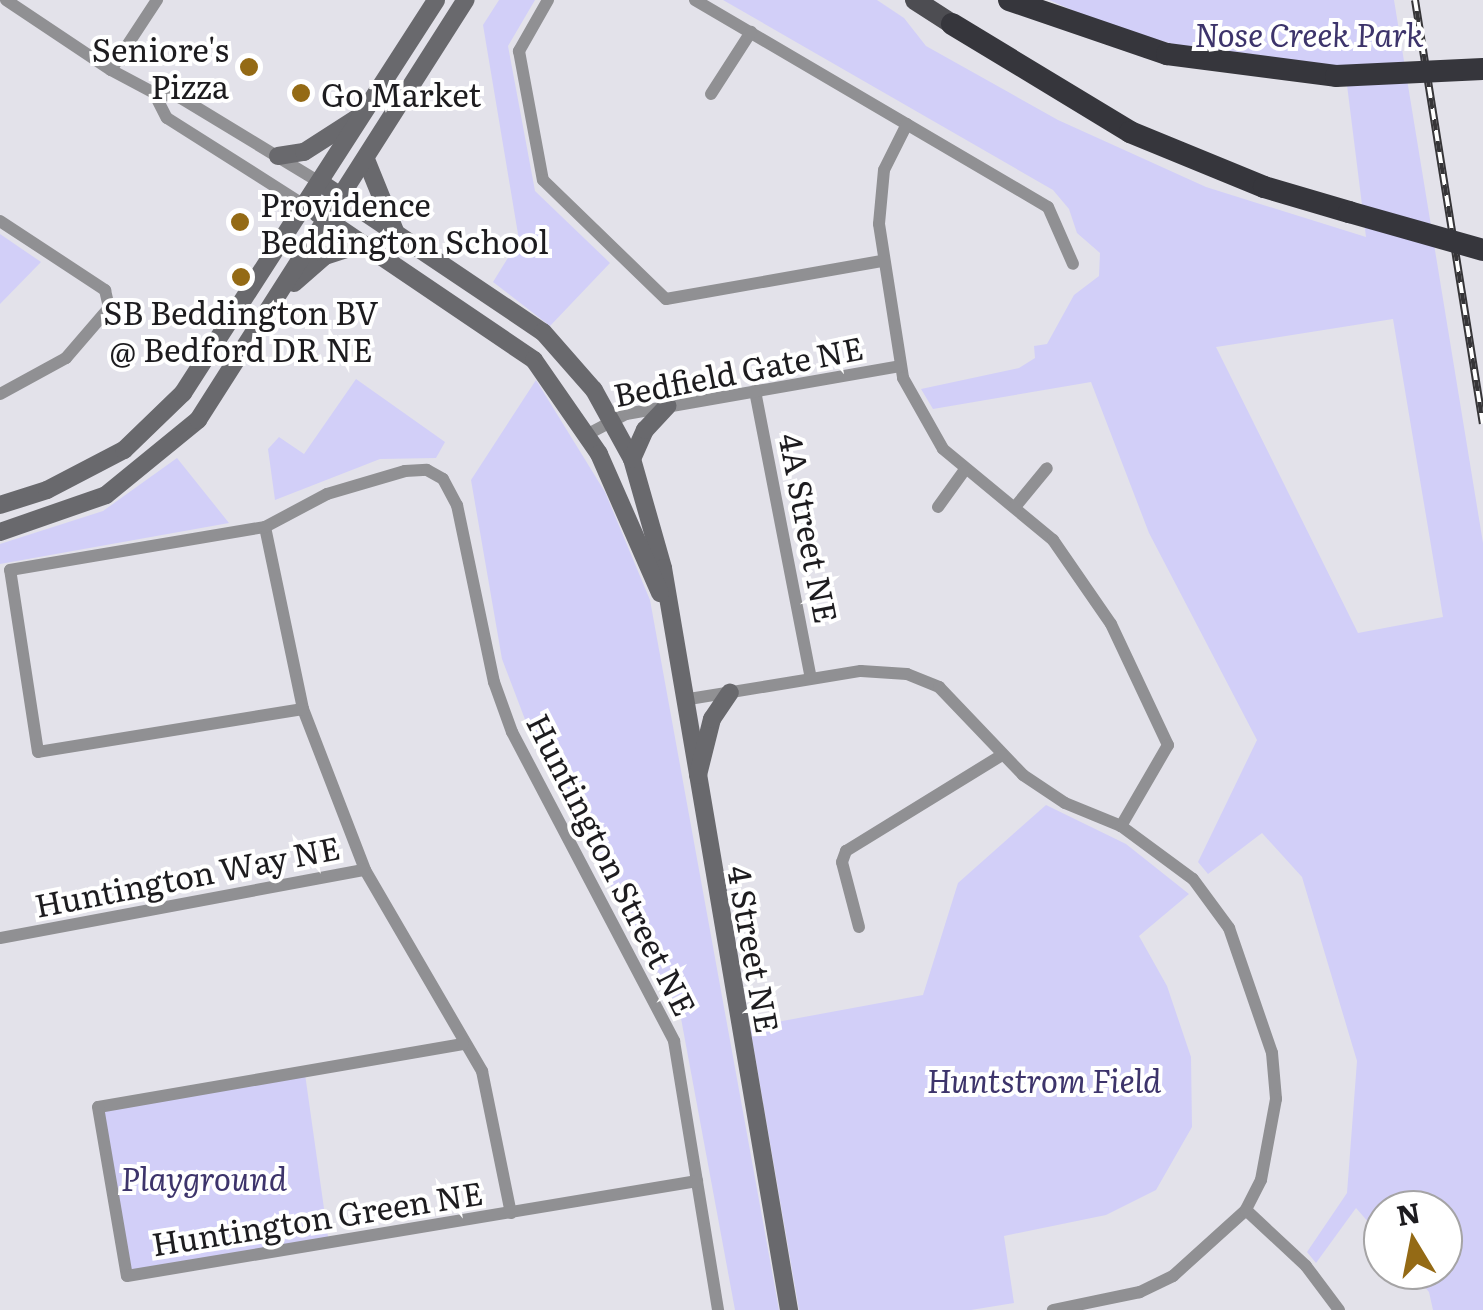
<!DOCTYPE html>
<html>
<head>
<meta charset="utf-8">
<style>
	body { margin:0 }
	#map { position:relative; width:1483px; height:1310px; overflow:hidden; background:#e3e2ea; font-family:Literata,serif }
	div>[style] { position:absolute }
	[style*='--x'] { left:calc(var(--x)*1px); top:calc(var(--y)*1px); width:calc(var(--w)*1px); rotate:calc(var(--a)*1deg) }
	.green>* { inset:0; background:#d2cff8 }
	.minor>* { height:12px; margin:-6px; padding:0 6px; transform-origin:6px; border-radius:6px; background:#909093 }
	.secondary>* { height:18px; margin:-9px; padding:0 9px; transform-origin:9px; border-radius:9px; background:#69696d }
	.primary>* { height:20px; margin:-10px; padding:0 10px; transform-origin:10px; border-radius:10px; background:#4d4d52 }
	.motorway>* { height:22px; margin:-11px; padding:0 11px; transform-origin:11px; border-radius:11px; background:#36363c }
	.rail>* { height:8px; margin-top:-4px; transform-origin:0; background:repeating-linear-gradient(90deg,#fff 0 11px,#363538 0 22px); box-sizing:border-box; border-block:2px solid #363538 }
	.motorway-bridge>* { height:22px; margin:-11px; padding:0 11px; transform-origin:11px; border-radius:11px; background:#36363c }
	.dots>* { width:28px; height:28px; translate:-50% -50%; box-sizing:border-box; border:5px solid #fff; border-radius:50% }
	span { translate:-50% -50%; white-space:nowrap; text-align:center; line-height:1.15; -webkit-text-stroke:8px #fff; paint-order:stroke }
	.park-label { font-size:32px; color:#3d346b; font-style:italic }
	.poi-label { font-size:32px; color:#1d1c1f }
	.right { translate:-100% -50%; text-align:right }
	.left { translate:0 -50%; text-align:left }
	.street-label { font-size:32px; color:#1d1c1f }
	.north { position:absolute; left:1363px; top:1190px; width:100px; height:100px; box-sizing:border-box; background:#fff; border:2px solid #a5a4a5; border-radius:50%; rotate:350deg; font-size:28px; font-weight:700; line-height:40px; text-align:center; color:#1d1c1f }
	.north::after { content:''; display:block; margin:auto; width:35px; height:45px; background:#946a15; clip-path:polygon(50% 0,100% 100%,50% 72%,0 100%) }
</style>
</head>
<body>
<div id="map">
	<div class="green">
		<i style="clip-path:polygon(499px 0,535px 0,508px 46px,535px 191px,610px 263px,550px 326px,493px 282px,519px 240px,483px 25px)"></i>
		<i style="clip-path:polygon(evenodd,723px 0,877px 0,904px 18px,926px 46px,1058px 120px,1206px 187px,1366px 237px,1345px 69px,1200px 51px,1115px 29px,1049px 0,1394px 0,1483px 543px,1483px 1310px,1433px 1310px,1429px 1292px,1410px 1270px,1443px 1270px,1443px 1210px,1383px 1210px,1383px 1239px,1356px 1208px,1316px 1263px,1307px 1252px,1347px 1193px,1357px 1061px,1302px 877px,1262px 833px,1208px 874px,1198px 862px,1257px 740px,1149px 533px,1091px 382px,933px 409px,921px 389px,1019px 368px,1035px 358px,1034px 346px,1047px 344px,1074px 295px,1099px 276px,1100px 253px,1077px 233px,1069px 209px,1053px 190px,723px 0,1393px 319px,1443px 617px,1358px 633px,1216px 347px,1393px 319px)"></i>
		<i style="clip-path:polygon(0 234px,41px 262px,0 304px)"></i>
		<i style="clip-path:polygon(356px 379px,445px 442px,436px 458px,380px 459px,275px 500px,268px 449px,279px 437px,304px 454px)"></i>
		<i style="clip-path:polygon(536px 380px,605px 492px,650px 600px,779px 1310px,735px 1310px,680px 1013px,537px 751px,502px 659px,471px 480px)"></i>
		<i style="clip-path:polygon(177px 458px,229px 523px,0 564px,0 544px,103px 511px)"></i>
		<i style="clip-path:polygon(1046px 805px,1126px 844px,1189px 894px,1139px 936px,1167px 986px,1191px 1057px,1192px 1127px,1156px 1190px,1106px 1215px,1004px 1236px,1014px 1303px,971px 1310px,799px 1310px,750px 1027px,923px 995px,958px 883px)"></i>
		<i style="clip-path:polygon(305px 1074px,329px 1244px,127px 1276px,98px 1107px)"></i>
	</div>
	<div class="minor">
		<i style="--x:6;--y:0;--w:126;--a:33.7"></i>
		<i style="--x:111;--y:70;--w:49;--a:28.1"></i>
		<i style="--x:154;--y:93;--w:27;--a:10"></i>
		<i style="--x:181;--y:98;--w:164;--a:31.3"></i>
		<i style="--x:548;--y:0;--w:59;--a:119.6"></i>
		<i style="--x:519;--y:51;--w:131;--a:79.5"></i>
		<i style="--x:543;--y:180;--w:171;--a:44.1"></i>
		<i style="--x:666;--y:299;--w:219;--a:-10"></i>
		<i style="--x:695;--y:0;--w:409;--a:30.4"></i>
		<i style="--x:1048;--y:207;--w:62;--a:66.3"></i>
		<i style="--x:111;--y:70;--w:84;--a:-56.7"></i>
		<i style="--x:154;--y:93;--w:28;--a:63"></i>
		<i style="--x:167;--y:118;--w:166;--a:32.4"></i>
		<i style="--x:711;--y:94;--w:74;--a:-57.2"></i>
		<i style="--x:907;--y:124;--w:51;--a:116.6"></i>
		<i style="--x:884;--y:170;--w:54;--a:95.3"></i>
		<i style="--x:879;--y:224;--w:156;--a:81.1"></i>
		<i style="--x:903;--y:378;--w:81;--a:60.6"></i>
		<i style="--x:943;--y:449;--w:143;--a:39.6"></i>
		<i style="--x:1053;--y:540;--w:102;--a:55.4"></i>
		<i style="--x:1111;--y:624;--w:134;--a:64.8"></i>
		<i style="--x:1168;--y:745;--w:94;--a:120.1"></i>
		<i style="--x:0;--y:221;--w:126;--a:33.3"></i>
		<i style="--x:105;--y:290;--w:18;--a:77"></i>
		<i style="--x:109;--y:308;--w:66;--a:130.7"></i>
		<i style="--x:66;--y:358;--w:75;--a:151.4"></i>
		<i style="--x:755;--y:391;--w:289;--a:79"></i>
		<i style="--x:588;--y:434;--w:43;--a:-27.8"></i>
		<i style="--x:626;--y:414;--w:278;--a:-9.9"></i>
		<i style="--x:938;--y:507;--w:44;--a:-54.2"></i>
		<i style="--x:1015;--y:507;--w:50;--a:-50.6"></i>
		<i style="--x:265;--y:527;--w:186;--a:78.2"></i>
		<i style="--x:303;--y:709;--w:173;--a:68.9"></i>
		<i style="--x:683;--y:700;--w:180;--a:-9.3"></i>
		<i style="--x:861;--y:671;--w:46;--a:3.7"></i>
		<i style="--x:907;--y:674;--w:35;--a:22"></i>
		<i style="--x:939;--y:687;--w:122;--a:46.3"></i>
		<i style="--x:1023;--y:775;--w:50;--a:33.7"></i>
		<i style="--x:1065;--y:803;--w:61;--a:22.3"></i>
		<i style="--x:1121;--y:826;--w:89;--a:36.4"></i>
		<i style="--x:1193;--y:879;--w:61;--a:53.7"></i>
		<i style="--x:1229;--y:928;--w:132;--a:71"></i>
		<i style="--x:1272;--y:1053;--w:46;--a:85"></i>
		<i style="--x:1276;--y:1099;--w:82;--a:100.5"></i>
		<i style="--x:1261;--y:1180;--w:34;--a:117"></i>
		<i style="--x:1246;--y:1210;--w:98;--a:137.9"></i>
		<i style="--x:1173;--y:1276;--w:37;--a:154"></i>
		<i style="--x:1140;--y:1292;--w:89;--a:168.3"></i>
		<i style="--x:303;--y:709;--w:268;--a:170.8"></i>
		<i style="--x:38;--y:752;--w:184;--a:-98.7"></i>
		<i style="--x:10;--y:570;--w:259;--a:-9.6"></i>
		<i style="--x:265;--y:527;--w:70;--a:-28"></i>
		<i style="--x:327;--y:494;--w:81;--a:-16.4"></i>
		<i style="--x:405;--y:471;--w:22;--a:-3"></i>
		<i style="--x:427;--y:470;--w:18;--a:29"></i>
		<i style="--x:443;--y:479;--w:30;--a:62"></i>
		<i style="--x:457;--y:505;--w:181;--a:78.2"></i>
		<i style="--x:494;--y:682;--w:53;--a:70.2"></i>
		<i style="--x:512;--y:732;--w:349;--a:62.3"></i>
		<i style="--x:674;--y:1041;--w:273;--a:80.7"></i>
		<i style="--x:859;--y:927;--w:67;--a:-104.7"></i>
		<i style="--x:842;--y:862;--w:12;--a:-70"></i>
		<i style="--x:846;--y:851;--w:183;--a:-31.6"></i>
		<i style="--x:0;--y:938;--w:371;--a:-10.6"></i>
		<i style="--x:365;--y:870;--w:233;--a:59.8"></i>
		<i style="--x:482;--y:1071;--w:145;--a:78.5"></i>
		<i style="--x:463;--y:1044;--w:370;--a:170.2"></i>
		<i style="--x:98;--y:1107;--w:171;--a:80.3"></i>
		<i style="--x:127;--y:1276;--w:578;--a:-9.46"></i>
		<i style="--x:1246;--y:1210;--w:82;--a:43"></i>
		<i style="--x:1306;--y:1266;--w:55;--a:53.1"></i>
	</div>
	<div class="secondary">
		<i style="--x:278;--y:156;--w:26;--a:-9"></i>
		<i style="--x:304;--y:152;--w:67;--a:-32.7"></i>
		<i style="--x:367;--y:162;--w:74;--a:67.9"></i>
		<i style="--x:321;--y:183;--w:267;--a:33.9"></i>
		<i style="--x:543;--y:332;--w:77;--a:48.7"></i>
		<i style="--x:594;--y:390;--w:79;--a:61.2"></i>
		<i style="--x:632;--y:459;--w:113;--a:74.1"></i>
		<i style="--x:663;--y:568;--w:753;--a:80.36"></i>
		<i style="--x:317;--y:213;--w:262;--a:34.1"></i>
		<i style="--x:534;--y:360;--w:114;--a:55.3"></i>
		<i style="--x:599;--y:454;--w:152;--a:66.3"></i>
		<i style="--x:294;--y:283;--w:41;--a:-41.1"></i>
		<i style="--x:325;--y:256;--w:39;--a:-18"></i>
		<i style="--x:632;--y:459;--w:32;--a:-66"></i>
		<i style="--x:645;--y:430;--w:33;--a:-47"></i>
		<i style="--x:0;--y:505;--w:49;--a:-17.7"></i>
		<i style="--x:47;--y:490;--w:87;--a:-27.5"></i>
		<i style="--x:124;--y:450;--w:82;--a:-44"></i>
		<i style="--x:183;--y:393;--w:467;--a:-57.2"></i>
		<i style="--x:0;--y:532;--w:112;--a:-19.2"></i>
		<i style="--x:106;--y:495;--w:119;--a:-39.2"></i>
		<i style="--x:198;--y:420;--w:498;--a:-57.5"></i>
		<i style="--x:698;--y:775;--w:58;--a:-76"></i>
		<i style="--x:712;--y:719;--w:32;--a:-56"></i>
	</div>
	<div class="primary">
		<i style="--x:915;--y:0;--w:44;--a:33"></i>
	</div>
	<div class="motorway">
		<i style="--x:1009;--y:0;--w:167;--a:18.9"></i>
		<i style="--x:1167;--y:54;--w:170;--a:7.4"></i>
		<i style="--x:952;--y:24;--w:208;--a:31.2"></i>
		<i style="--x:1130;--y:132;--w:145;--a:22.3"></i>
		<i style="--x:1264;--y:187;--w:89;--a:16.4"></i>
	</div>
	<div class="rail">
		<i style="--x:1415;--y:0;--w:429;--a:80.9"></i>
	</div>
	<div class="motorway-bridge">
		<i style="--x:1336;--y:76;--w:147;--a:-2.7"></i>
		<i style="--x:1349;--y:212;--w:139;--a:15.8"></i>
	</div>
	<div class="dots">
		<i style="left:249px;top:67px;background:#946a15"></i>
		<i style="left:301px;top:93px;background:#946a15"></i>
		<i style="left:240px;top:222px;background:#946a15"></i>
		<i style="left:241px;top:277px;background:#946a15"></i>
	</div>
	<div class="park-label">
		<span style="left:1309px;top:33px">Nose Creek Park</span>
		<span style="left:1044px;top:1079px">Huntstrom Field</span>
		<span style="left:204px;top:1177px">Playground</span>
	</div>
	<div class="poi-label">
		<span class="right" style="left:229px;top:67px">Seniore's<br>Pizza</span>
		<span class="left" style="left:321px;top:93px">Go Market</span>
		<span class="left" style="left:260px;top:222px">Providence<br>Beddington School</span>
		<span style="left:241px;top:330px">SB Beddington BV<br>@ Bedford DR NE</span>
	</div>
	<div class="street-label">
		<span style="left:738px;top:370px;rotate:-11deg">Bedfield Gate NE</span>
		<span style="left:810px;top:528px;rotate:79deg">4A Street NE</span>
		<span style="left:613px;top:864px;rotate:63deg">Huntington Street NE</span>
		<span style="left:187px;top:875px;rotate:-11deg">Huntington Way NE</span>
		<span style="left:755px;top:949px;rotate:80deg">4 Street NE</span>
		<span style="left:317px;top:1217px;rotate:-9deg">Huntington Green NE</span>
	</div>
	<div class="north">N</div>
</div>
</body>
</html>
